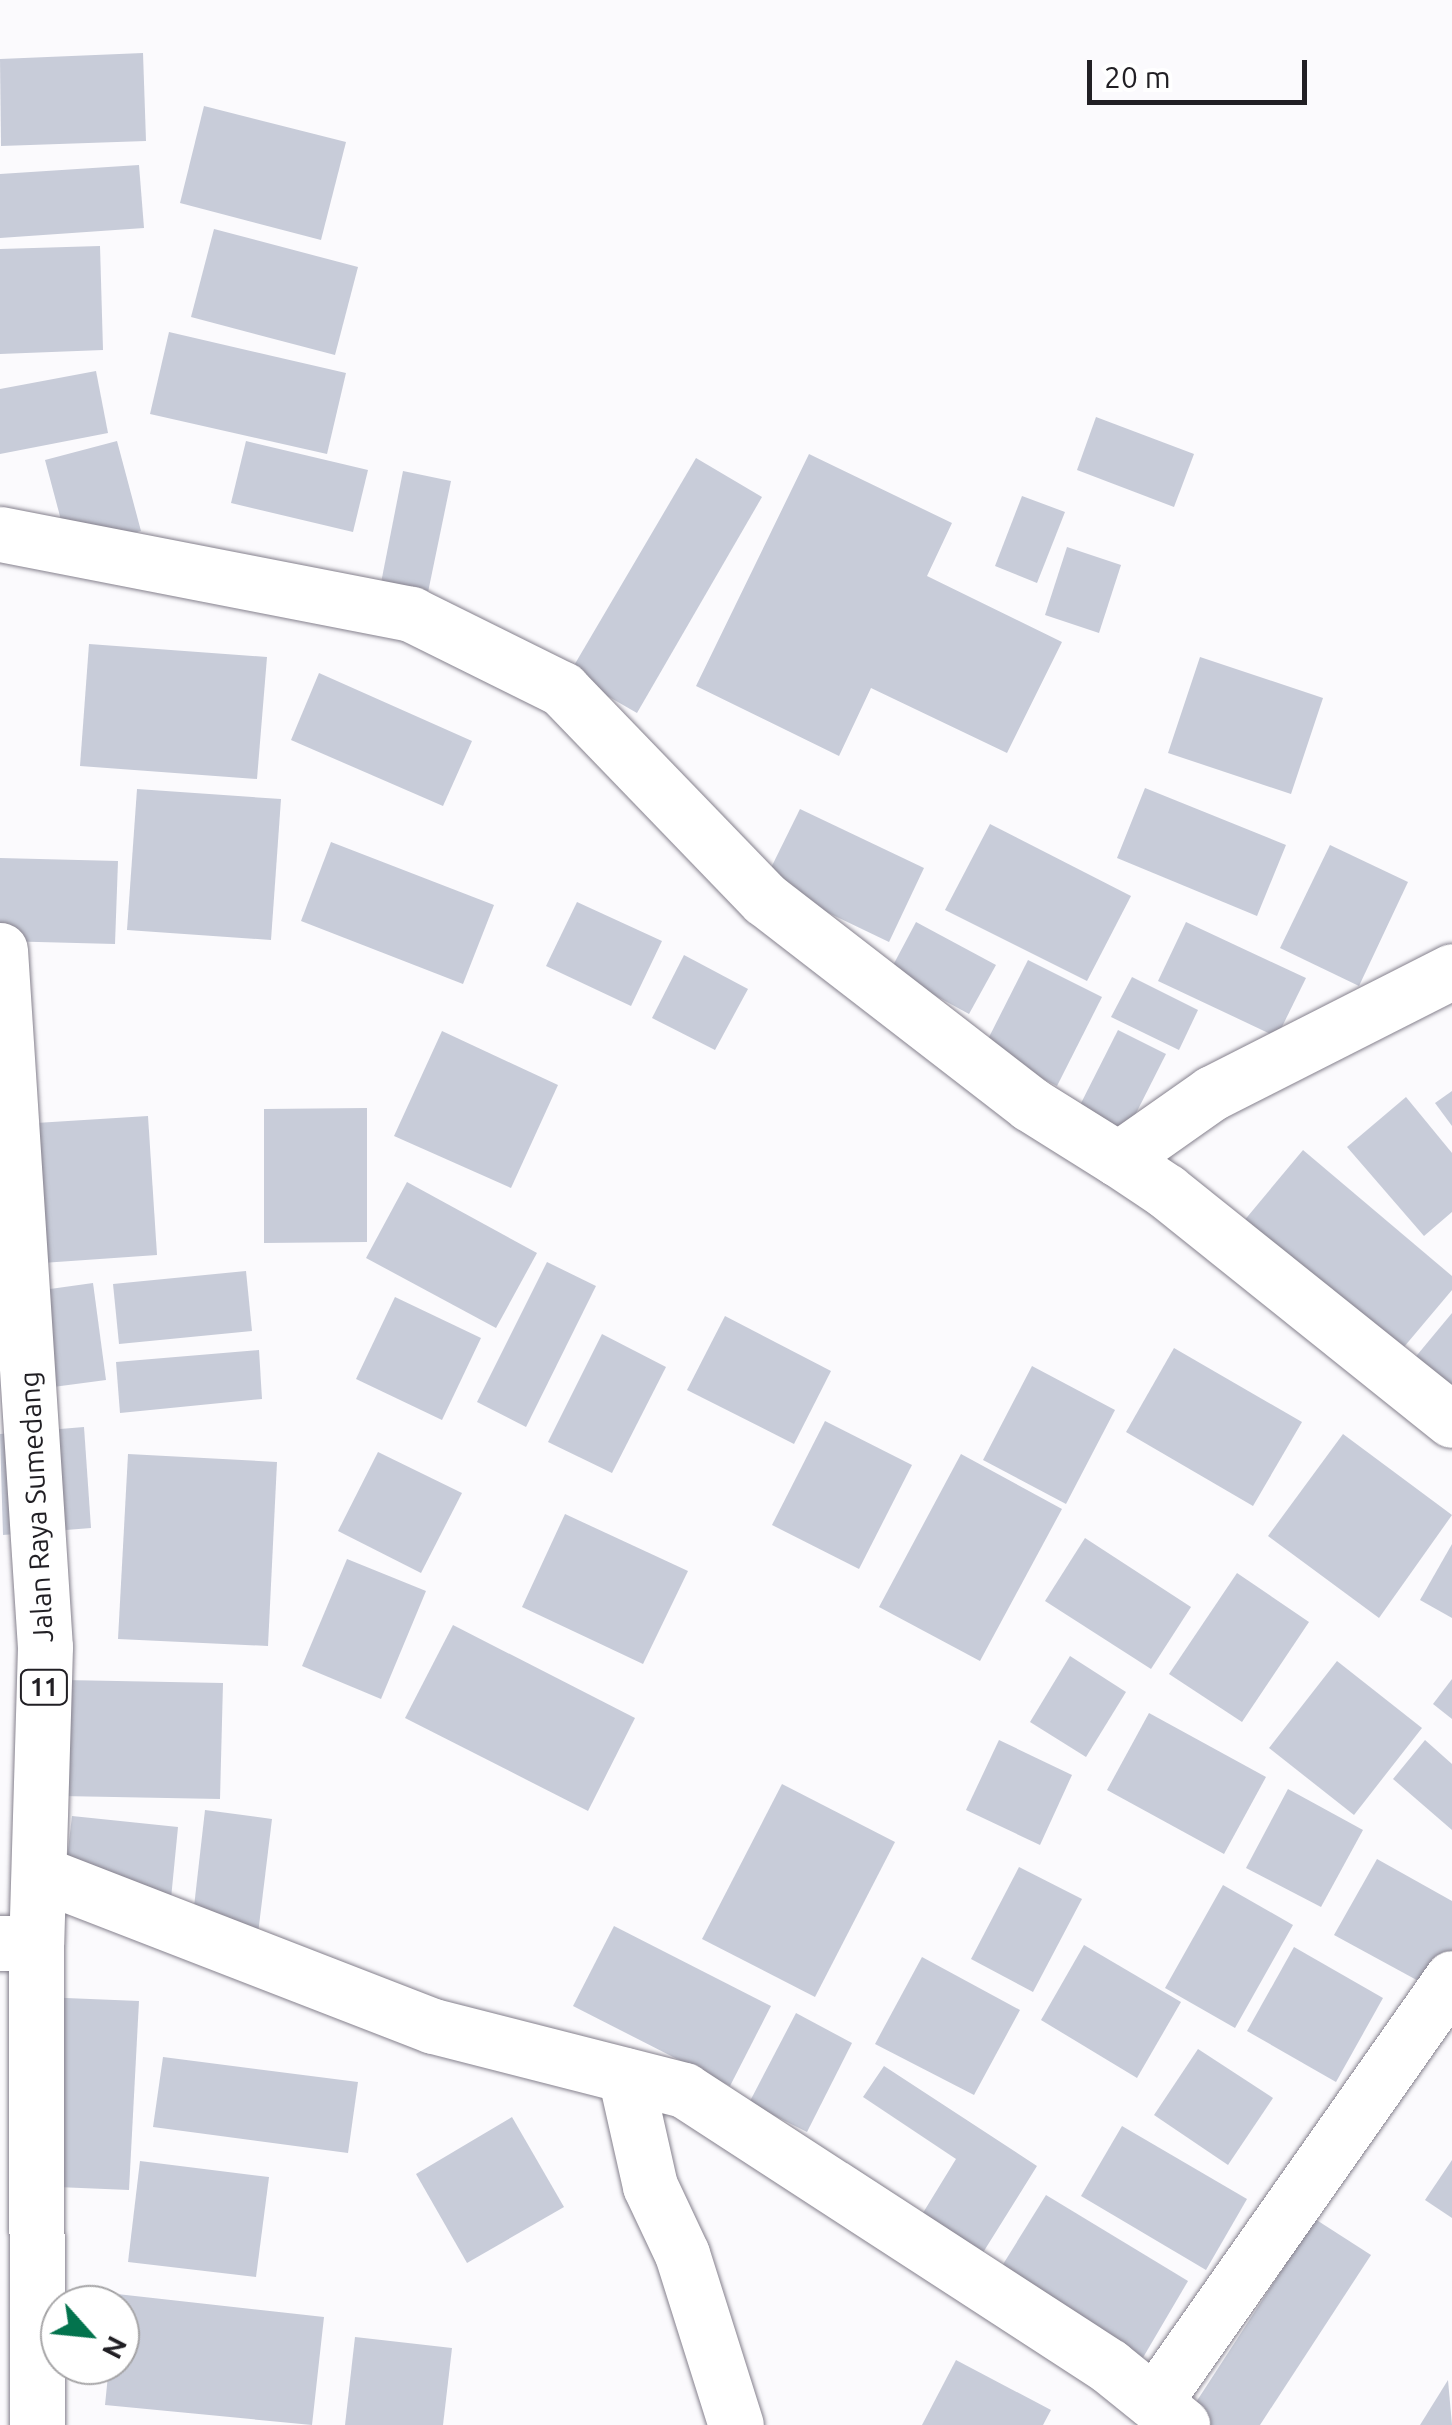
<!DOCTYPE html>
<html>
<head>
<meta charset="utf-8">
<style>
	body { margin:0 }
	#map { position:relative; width:1452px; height:2425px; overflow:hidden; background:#fbfafd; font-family:Ubuntu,sans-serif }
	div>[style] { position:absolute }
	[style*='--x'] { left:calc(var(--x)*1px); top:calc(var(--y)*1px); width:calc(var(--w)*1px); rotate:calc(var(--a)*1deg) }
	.building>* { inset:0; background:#c8ccd9 }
	.roads { filter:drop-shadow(0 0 2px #85818d) drop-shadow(0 0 2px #85818d) }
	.street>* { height:55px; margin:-27.5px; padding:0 27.5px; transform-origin:27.5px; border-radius:27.5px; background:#fff }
	.highway>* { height:55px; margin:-27.5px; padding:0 27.5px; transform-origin:27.5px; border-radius:27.5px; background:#fff }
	span { translate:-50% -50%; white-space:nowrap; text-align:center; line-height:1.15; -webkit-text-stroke:10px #fff; paint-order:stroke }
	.shield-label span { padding:2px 8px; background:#fff; border:2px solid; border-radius:8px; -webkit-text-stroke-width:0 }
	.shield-label { font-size:25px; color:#211f24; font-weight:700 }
	.street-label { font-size:28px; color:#211f24 }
	.north { position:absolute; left:40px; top:2285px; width:100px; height:100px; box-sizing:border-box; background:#fff; border:2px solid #a6a5a7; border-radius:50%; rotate:117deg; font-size:28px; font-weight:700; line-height:40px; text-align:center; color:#211f24 }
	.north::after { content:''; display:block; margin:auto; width:35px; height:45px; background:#03734d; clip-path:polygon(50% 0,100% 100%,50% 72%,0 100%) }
	.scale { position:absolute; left:1087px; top:60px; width:220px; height:45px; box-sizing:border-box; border:5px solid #211f24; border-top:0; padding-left:12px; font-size:30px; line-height:35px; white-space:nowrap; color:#211f24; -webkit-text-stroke:8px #fff; paint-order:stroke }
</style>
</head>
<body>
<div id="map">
	<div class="building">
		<i style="clip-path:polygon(143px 53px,146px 141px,1px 146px,0 59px)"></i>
		<i style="clip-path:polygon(204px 106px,346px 142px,321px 240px,180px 203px)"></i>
		<i style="clip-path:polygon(139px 165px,144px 228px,0 238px,0 174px)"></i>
		<i style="clip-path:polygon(214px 229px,358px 267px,335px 355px,191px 317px)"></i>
		<i style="clip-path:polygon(100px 246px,103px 350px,0 354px,0 249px)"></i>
		<i style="clip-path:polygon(169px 332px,346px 373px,327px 454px,150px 414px)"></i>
		<i style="clip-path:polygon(96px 371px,108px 433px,0 454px,0 389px)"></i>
		<i style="clip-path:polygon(1096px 417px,1194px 454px,1174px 507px,1077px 470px)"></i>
		<i style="clip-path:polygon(117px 441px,141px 531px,69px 550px,45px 460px)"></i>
		<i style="clip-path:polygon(246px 441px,368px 470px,353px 532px,231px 503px)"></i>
		<i style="clip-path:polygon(809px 454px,952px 523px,927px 576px,1062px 642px,1007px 753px,871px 688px,839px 756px,696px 686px)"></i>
		<i style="clip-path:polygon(696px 458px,762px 497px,637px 713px,569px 674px)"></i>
		<i style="clip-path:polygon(403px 471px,451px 481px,426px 602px,379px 593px)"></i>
		<i style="clip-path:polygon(1022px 496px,1065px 512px,1037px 583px,995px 566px)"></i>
		<i style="clip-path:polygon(1067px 547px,1121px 565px,1099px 633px,1045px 615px)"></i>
		<i style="clip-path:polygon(89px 644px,267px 657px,257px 779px,80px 766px)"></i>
		<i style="clip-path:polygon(1200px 657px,1323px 698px,1291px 794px,1168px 753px)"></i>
		<i style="clip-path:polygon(319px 673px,472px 741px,443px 806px,291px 740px)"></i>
		<i style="clip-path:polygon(1145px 788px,1286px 845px,1257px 916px,1117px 858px)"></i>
		<i style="clip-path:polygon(137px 789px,281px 799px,271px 940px,127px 930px)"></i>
		<i style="clip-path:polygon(800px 809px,924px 868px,889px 942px,764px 882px)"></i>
		<i style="clip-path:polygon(990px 824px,1131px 896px,1087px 981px,945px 910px)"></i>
		<i style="clip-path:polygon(331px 842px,494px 905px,463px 984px,301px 921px)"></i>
		<i style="clip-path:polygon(1330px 845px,1408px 882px,1359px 986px,1280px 948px)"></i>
		<i style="clip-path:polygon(0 858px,118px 861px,115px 944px,0 941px)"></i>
		<i style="clip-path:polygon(577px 902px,662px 941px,631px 1006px,546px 966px)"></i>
		<i style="clip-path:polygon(916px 922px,996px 965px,969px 1014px,890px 971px)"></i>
		<i style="clip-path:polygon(1186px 922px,1306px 978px,1277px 1037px,1158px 981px)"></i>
		<i style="clip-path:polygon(684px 955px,748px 989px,715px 1050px,652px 1018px)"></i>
		<i style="clip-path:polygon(1028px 960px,1102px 997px,1057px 1086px,983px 1049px)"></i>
		<i style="clip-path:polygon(1132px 977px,1198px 1010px,1179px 1050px,1111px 1017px)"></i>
		<i style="clip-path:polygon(1118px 1030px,1166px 1054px,1122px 1141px,1074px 1117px)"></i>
		<i style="clip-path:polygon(442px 1031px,558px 1085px,511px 1188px,394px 1136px)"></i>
		<i style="clip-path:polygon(1452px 1091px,1452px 1126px,1435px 1103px)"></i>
		<i style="clip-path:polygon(1406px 1097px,1452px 1153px,1452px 1212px,1424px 1236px,1347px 1147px)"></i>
		<i style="clip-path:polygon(367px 1108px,367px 1242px,264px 1243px,264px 1109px)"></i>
		<i style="clip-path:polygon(148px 1116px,157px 1255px,28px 1264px,20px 1124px)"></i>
		<i style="clip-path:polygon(1303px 1150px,1452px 1276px,1452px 1290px,1393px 1360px,1238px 1228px)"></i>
		<i style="clip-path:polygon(407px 1182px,537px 1253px,496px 1328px,366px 1258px)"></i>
		<i style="clip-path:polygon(547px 1262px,596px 1286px,526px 1427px,477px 1402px)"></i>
		<i style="clip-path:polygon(246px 1271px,252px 1331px,119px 1344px,113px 1284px)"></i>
		<i style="clip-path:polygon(93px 1283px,106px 1380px,8px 1393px,0 1296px)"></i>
		<i style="clip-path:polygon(395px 1297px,481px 1338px,442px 1420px,356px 1379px)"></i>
		<i style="clip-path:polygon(1452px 1313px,1452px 1402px,1408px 1366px)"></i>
		<i style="clip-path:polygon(725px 1316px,831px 1371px,794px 1444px,687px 1390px)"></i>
		<i style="clip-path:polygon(602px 1334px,666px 1367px,612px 1473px,548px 1442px)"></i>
		<i style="clip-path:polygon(1174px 1348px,1302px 1422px,1253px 1506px,1126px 1432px)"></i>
		<i style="clip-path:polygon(259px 1350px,262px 1399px,120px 1413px,116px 1362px)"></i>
		<i style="clip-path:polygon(1032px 1366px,1115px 1410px,1066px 1504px,983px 1460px)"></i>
		<i style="clip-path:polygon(825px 1421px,912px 1465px,859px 1569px,772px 1525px)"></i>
		<i style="clip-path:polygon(84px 1427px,91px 1528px,3px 1535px,0 1434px)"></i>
		<i style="clip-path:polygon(1343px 1434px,1452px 1515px,1379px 1618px,1268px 1536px)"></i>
		<i style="clip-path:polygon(378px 1452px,462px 1493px,421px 1573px,338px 1531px)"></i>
		<i style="clip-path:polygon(128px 1454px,277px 1462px,268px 1646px,118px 1639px)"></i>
		<i style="clip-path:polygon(961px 1454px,1062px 1509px,980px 1661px,879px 1607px)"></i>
		<i style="clip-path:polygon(565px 1514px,688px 1571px,643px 1664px,522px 1607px)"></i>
		<i style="clip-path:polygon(1085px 1538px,1191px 1607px,1151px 1669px,1045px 1601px)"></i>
		<i style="clip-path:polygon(1452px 1544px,1452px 1618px,1420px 1600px)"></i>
		<i style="clip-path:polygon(347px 1559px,426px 1591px,381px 1699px,302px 1666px)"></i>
		<i style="clip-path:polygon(1237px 1573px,1309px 1622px,1242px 1722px,1169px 1674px)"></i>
		<i style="clip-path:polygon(453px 1625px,635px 1718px,588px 1811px,405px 1718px)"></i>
		<i style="clip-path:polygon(1070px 1656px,1126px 1692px,1086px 1757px,1030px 1722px)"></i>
		<i style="clip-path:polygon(1337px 1661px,1422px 1728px,1354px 1815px,1269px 1748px)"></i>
		<i style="clip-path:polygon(1452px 1679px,1452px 1719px,1433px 1704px)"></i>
		<i style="clip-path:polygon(64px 1680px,223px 1683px,220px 1799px,61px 1796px)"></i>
		<i style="clip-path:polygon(1149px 1713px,1266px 1777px,1224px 1854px,1107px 1790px)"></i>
		<i style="clip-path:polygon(999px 1740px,1072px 1775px,1040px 1845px,966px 1810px)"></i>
		<i style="clip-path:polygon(1425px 1740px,1452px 1764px,1452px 1830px,1393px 1779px)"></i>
		<i style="clip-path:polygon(782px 1784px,895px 1842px,815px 1997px,702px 1939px)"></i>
		<i style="clip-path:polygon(1288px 1789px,1363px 1830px,1321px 1907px,1246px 1868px)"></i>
		<i style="clip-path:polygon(205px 1810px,272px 1819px,256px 1950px,190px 1942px)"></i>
		<i style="clip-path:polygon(72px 1816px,178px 1827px,169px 1919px,61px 1910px)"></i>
		<i style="clip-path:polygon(1377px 1859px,1452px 1901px,1452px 1959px,1435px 1990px,1334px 1935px)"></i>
		<i style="clip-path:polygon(1019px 1867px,1082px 1899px,1033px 1992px,971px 1959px)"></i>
		<i style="clip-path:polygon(1223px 1885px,1293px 1925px,1235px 2028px,1165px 1988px)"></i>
		<i style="clip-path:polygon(614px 1926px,771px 2006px,730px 2086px,573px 2006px)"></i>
		<i style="clip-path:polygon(1084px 1945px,1181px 2002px,1137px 2078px,1041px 2020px)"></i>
		<i style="clip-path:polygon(1294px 1947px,1383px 1998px,1336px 2082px,1247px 2031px)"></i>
		<i style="clip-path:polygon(922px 1957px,1020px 2010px,974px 2095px,875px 2044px)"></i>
		<i style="clip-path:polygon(17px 1996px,139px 2001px,129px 2190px,9px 2185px)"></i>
		<i style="clip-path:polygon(796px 2013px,852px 2043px,807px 2132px,749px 2103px)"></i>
		<i style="clip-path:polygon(1198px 2049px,1273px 2098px,1228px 2165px,1154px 2115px)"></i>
		<i style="clip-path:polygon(163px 2057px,358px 2082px,348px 2153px,153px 2127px)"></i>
		<i style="clip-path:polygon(884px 2066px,1037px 2166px,979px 2259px,918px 2221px,956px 2159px,863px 2097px)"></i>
		<i style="clip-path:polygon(512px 2117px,564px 2207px,467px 2263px,416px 2174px)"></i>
		<i style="clip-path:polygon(1122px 2126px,1247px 2199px,1206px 2270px,1081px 2196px)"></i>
		<i style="clip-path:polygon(1452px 2160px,1452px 2218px,1425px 2200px)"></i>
		<i style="clip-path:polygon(140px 2161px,269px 2177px,256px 2277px,128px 2262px)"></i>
		<i style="clip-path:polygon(1046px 2195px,1188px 2281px,1141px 2361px,997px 2274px)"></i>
		<i style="clip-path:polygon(1315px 2219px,1371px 2255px,1260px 2425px,1207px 2425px,1189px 2413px)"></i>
		<i style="clip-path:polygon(117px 2294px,324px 2317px,312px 2425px,105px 2405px,109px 2365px,120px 2365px)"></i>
		<i style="clip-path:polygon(355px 2337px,452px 2348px,443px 2425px,345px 2425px)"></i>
		<i style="clip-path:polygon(956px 2360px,1051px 2410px,1043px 2425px,922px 2425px)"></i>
		<i style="clip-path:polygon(1448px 2380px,1452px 2425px,1420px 2425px)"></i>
	</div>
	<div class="roads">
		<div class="street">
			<i style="--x:0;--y:534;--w:419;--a:11"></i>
			<i style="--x:411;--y:614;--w:169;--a:26.4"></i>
			<i style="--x:562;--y:689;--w:292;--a:46"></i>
			<i style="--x:765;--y:899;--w:335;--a:37.7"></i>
			<i style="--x:1030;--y:1104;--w:104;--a:32"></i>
			<i style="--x:1118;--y:1159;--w:115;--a:-35.1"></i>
			<i style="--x:1212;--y:1093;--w:269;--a:-26.9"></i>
			<i style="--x:1118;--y:1159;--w:58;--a:33.7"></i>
			<i style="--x:1166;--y:1191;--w:366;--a:38.7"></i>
			<i style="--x:41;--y:1874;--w:420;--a:21.2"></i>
			<i style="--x:433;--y:2026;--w:259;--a:14.3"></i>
			<i style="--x:684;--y:2090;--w:507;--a:33"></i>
			<i style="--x:1109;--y:2366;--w:94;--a:38.9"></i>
			<i style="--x:0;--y:1943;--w:36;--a:0"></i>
			<i style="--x:625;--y:2075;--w:114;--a:77.3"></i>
			<i style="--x:650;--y:2186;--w:75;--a:64.8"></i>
			<i style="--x:682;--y:2254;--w:179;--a:72.5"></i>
			<i style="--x:1154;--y:2402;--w:518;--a:-54.9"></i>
		</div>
		<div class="highway">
			<i style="--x:0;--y:950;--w:698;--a:86.31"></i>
			<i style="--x:45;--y:1647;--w:296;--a:91.7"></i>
			<i style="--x:36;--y:1943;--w:482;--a:89.9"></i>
		</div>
	</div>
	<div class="shield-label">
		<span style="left:44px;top:1687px">11</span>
	</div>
	<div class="street-label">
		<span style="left:36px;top:1507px;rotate:-93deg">Jalan Raya Sumedang</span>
	</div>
	<div class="north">N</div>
	<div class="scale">20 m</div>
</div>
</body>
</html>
